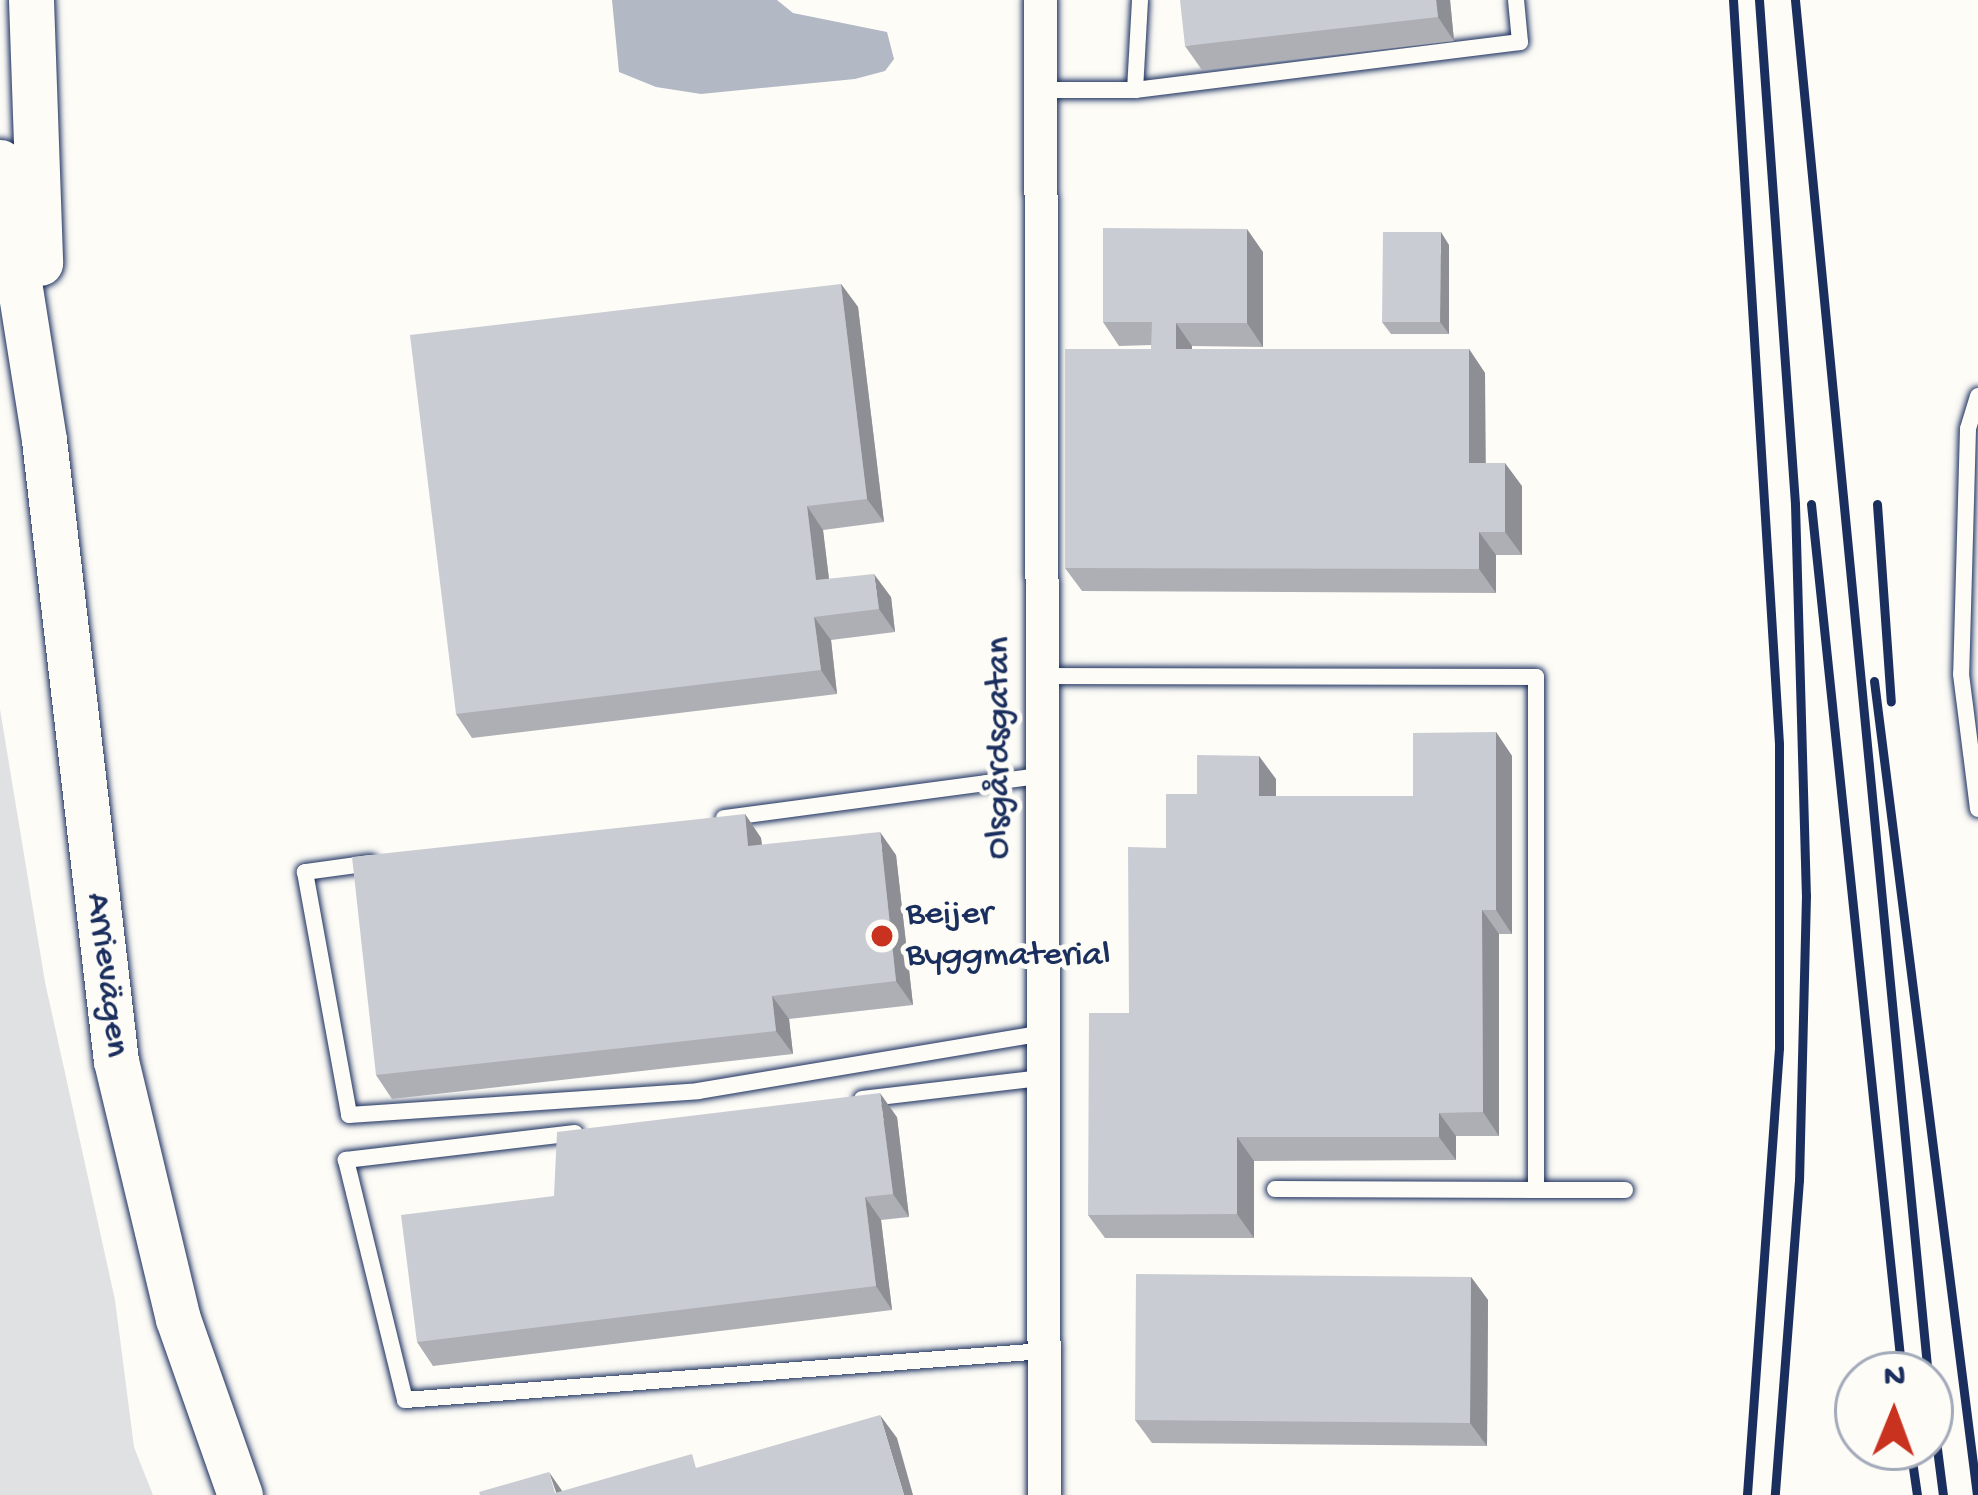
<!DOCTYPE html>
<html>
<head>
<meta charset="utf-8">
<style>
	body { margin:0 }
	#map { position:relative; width:1978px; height:1495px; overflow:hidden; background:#fdfcf7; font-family:"Gochi Hand",sans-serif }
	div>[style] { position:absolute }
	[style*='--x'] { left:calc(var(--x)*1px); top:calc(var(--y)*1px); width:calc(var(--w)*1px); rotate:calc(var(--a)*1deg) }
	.green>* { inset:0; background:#e0e1e3 }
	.water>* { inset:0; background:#b3b8c5 }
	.roads { filter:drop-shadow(0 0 3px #1b2f5e) drop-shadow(0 0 3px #1b2f5e) }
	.service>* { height:16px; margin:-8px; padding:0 8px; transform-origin:8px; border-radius:8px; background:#fdfcf7 }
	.minor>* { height:33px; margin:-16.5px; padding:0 16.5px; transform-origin:16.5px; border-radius:16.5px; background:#fdfcf7 }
	.secondary>* { height:45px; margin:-22.5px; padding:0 22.5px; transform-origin:22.5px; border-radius:22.5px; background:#fdfcf7 }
	.rail>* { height:9px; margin:-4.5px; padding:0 4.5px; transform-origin:4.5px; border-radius:4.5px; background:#1b2f5e }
	.wall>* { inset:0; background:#adafb5 }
	.shaded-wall>* { inset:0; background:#8d8f94 }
	.building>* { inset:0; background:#c9ccd3 }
	.dots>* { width:33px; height:33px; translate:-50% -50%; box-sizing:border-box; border:6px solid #fdfcf7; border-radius:50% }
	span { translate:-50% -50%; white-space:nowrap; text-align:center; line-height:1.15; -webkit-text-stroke:10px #fdfcf7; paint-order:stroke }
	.street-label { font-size:36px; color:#1b2f5e }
	.poi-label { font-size:36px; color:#1b2f5e }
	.left { translate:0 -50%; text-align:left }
	.north { position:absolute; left:1834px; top:1351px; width:120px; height:120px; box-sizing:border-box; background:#fdfcf7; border:3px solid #a3aaba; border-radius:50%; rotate:1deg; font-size:33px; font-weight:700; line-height:48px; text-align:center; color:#1b2f5e }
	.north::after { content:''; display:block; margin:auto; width:42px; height:54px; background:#c8321e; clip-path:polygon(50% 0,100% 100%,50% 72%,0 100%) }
</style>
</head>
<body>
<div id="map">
	<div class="green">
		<i style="clip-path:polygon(0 709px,45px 982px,115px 1300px,134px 1447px,153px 1495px,0 1495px)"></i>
	</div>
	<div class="water">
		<i style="clip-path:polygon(612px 0,777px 0,793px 13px,887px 32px,894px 59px,885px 71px,855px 79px,701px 94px,656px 87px,619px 72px)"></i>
	</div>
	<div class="roads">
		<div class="service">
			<i style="--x:1040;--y:90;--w:95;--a:0"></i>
			<i style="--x:1135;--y:90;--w:388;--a:-7.1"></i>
			<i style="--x:1520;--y:42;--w:42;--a:-95.4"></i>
			<i style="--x:1135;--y:90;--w:90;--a:-86.8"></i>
			<i style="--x:1978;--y:396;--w:34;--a:107"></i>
			<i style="--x:1968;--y:429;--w:245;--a:91.6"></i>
			<i style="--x:1961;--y:674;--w:136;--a:82.8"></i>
			<i style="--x:1040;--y:676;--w:496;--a:0.1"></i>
			<i style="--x:1536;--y:677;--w:513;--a:90"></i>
			<i style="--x:1536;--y:1190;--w:261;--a:-179.8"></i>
			<i style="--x:724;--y:818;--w:318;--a:-7.6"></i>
			<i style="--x:371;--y:863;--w:67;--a:172.2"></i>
			<i style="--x:305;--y:872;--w:247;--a:79.7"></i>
			<i style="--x:349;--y:1115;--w:350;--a:-3.9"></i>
			<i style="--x:698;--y:1091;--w:347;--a:-9.5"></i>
			<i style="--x:862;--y:1099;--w:179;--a:-6.7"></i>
			<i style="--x:575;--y:1133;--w:231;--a:173.3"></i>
			<i style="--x:346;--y:1160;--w:247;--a:76.2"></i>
			<i style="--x:405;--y:1400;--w:640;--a:-4.39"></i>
			<i style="--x:1536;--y:1190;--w:89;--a:0"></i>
		</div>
		<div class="minor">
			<i style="--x:1040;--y:0;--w:1495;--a:89.85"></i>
		</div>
		<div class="secondary">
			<i style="--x:31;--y:0;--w:263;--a:88"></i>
			<i style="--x:0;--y:162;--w:281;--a:81"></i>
			<i style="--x:44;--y:440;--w:625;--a:83.39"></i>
			<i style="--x:116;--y:1061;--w:265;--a:76.5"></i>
			<i style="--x:178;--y:1319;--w:187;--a:70.6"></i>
		</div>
	</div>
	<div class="rail">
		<i style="--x:1733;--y:0;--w:745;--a:86.46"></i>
		<i style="--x:1779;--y:744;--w:304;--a:90"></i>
		<i style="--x:1779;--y:1048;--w:448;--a:94.1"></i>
		<i style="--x:1759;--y:0;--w:505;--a:85.91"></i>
		<i style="--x:1795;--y:504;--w:391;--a:88.4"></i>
		<i style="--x:1806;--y:895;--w:285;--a:91.4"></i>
		<i style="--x:1799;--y:1180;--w:316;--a:94.4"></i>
		<i style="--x:1795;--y:0;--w:1381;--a:84.48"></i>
		<i style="--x:1811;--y:504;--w:876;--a:84.04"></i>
		<i style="--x:1877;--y:504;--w:198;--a:86"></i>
		<i style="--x:1874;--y:681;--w:820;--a:82.79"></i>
		<i style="--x:1930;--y:1394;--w:102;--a:82.7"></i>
		<i style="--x:1910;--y:1447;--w:49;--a:81.7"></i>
	</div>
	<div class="wall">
		<i style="clip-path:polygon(1450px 0,1454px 41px,1202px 70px,1185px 46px)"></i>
		<i style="clip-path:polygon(1449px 245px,1449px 334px,1391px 334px,1382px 322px)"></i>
		<i style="clip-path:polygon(1263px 252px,1263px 347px,1192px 346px,1192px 349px,1469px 349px,1485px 373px,1485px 463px,1522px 486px,1522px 555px,1496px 555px,1496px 593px,1082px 591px,1065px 568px,1151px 349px,1151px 345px,1119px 346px,1103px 322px)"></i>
		<i style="clip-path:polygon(841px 284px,858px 307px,884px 522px,823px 530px,829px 579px,891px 597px,895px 632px,831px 640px,837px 694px,472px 738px,456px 714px)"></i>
		<i style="clip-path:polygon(1496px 732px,1512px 756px,1512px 934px,1499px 934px,1499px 1136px,1456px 1136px,1456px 1160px,1254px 1161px,1254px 1238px,1105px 1238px,1088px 1215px,1129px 1013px,1166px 848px,1197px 794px,1276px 779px,1276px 796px,1413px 796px)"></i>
		<i style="clip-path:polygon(745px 814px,761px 838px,762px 845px,896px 855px,913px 1005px,789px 1019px,793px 1054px,392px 1099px,376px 1075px)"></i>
		<i style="clip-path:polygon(897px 1117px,909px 1217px,881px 1220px,892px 1310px,433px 1366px,417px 1342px,554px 1196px)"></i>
		<i style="clip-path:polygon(1471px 1277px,1488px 1300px,1487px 1446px,1152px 1443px,1135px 1420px)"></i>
	</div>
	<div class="shaded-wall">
		<i style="clip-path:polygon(1436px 0,1450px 0,1454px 41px,1438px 17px)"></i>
		<i style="clip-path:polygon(1247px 229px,1263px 252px,1263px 347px,1247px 323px)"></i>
		<i style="clip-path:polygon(1441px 232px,1449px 245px,1449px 334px,1440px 322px)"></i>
		<i style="clip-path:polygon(841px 284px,858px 307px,884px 522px,867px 499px)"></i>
		<i style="clip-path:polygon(1176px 323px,1192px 346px,1192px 372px,1176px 349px)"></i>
		<i style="clip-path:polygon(1469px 349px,1485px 373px,1486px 486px,1469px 463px)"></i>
		<i style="clip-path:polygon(1505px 463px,1522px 486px,1522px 555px,1505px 532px)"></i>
		<i style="clip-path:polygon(807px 506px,823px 530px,832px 604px,816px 580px)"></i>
		<i style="clip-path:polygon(1479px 532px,1496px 555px,1496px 593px,1479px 569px)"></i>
		<i style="clip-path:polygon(874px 574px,891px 597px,895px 632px,879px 609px)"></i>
		<i style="clip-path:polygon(814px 617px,831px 640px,837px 694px,821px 670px)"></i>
		<i style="clip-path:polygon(1496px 732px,1512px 756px,1512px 934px,1496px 910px)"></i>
		<i style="clip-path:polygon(1259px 756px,1276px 779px,1276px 820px,1259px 796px)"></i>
		<i style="clip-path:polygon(745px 814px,761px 838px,765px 870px,748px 846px)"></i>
		<i style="clip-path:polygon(880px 832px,896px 855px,913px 1005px,896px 981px)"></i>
		<i style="clip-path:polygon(1482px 910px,1499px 934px,1499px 1136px,1483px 1112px)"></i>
		<i style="clip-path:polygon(772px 996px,789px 1019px,793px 1054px,776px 1031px)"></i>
		<i style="clip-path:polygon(880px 1093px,897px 1117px,909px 1217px,893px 1194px)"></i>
		<i style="clip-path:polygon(1439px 1113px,1456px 1136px,1456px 1160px,1439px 1137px)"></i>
		<i style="clip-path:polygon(1237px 1137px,1254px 1161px,1254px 1238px,1237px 1214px)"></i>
		<i style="clip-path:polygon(865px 1197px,881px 1220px,892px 1310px,876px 1286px)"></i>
		<i style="clip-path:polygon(1471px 1277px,1488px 1300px,1487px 1446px,1470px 1423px)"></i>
		<i style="clip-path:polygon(880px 1415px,897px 1438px,913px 1495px,904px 1495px)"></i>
		<i style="clip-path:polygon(549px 1472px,565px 1495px,557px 1495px)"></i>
	</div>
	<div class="building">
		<i style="clip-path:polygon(1180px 0,1436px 0,1438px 17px,1185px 46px)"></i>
		<i style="clip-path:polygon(1103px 228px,1247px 229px,1247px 323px,1176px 323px,1176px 349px,1469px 349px,1469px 463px,1505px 463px,1505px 532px,1479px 532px,1479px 569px,1065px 568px,1065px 349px,1151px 349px,1152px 322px,1103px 322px)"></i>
		<i style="clip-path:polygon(1383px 232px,1441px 232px,1440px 322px,1382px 322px)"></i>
		<i style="clip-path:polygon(841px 284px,867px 499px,807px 506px,816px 580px,874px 574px,879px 609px,814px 617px,821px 670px,456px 714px,410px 335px)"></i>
		<i style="clip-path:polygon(1496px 732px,1496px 910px,1482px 910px,1483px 1112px,1439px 1113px,1439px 1137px,1237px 1137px,1237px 1214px,1088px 1215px,1089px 1013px,1129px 1013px,1128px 847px,1166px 848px,1166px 794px,1197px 794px,1197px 755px,1259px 756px,1259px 796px,1413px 796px,1413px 733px)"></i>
		<i style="clip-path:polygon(745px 814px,748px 846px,880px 832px,896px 981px,772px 996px,776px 1031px,376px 1075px,352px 857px)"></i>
		<i style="clip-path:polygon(880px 1093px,893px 1194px,865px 1197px,876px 1286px,417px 1342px,401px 1215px,554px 1196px,557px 1132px)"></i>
		<i style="clip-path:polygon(1136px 1274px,1471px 1277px,1470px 1423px,1135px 1420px)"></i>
		<i style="clip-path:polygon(880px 1415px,904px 1495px,480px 1495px,479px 1492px,549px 1472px,555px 1493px,692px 1454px,696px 1468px)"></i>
	</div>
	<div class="dots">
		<i style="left:882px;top:936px;background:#c8321e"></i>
	</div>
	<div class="street-label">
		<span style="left:1000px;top:748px;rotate:-90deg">Olsgårdsgatan</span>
		<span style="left:106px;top:975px;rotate:83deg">Arrievägen</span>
	</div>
	<div class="poi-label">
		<span class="left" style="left:906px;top:936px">Beijer<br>Byggmaterial</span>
	</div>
	<div class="north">N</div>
</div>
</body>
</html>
